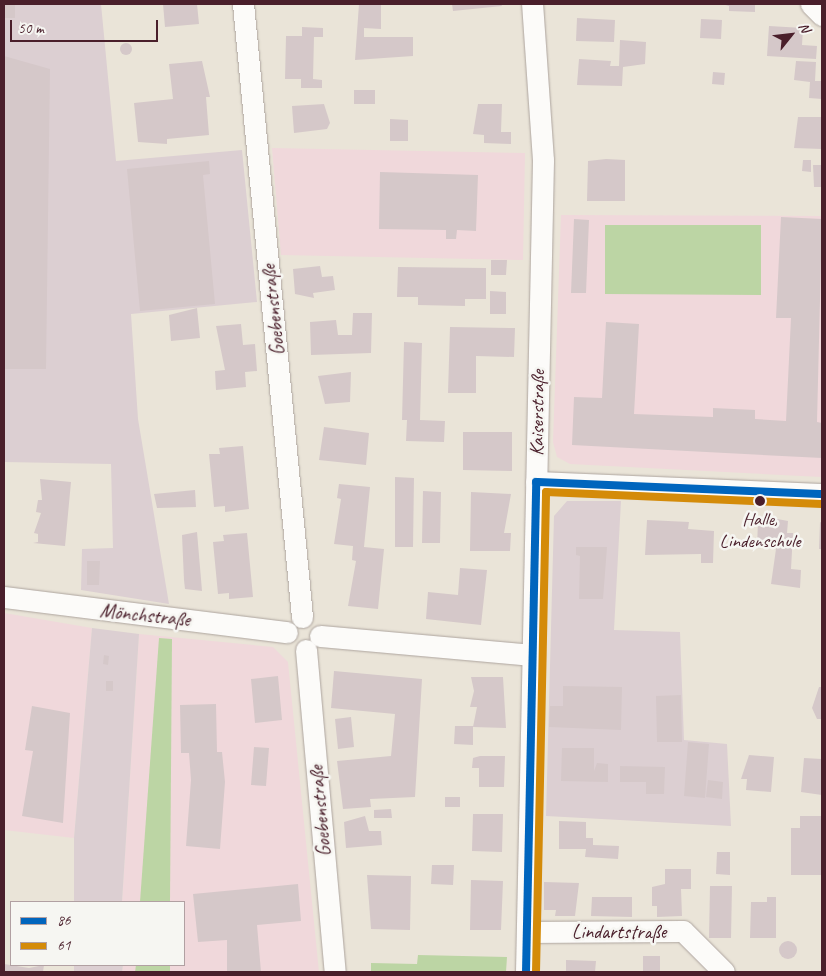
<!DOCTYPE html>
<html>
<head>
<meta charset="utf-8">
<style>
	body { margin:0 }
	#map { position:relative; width:826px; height:976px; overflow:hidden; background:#eae4d8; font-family:Caveat,sans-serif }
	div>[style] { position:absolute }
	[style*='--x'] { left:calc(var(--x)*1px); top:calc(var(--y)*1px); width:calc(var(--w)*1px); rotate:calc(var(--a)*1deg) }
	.built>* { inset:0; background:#f0d8db }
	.industrial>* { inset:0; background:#dccfd2 }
	.green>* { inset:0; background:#bcd5a4 }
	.building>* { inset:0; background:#d5c8c9 }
	.round { border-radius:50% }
	.roads { filter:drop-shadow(0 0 1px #ada49e) drop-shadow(0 0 1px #ada49e) }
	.street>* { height:21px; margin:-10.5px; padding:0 10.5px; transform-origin:10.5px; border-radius:10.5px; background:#fcfbf9 }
	.bus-1>* { height:8px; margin:-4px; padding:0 4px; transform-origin:4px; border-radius:4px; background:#0065bd }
	.bus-2>* { height:8px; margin:-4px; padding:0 4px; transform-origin:4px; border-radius:4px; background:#d48b09 }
	.dots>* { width:14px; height:14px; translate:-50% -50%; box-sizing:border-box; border:2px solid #f6f6f2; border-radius:50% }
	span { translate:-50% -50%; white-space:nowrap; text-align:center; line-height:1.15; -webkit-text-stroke:5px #f6f6f2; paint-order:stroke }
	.bus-label { font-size:19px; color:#4a1f2b }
	.street-label { font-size:20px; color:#4a1f2b }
	.frame { position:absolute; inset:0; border:5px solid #4a1f2b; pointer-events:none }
	.legend { position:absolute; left:10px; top:901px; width:175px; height:65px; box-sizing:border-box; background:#f6f6f2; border:1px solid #b1a0a2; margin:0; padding:6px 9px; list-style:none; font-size:15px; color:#4a1f2b }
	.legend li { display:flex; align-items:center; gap:10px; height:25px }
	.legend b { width:25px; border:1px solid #b1a0a2 }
	.north { position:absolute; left:766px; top:10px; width:50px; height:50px; -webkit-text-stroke:4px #f6f6f2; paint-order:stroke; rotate:61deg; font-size:14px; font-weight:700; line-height:20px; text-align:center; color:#4a1f2b }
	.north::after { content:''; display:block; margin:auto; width:18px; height:22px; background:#4a1f2b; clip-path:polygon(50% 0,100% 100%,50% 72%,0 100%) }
	.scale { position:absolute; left:10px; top:20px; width:148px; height:22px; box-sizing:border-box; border:2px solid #4a1f2b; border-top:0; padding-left:6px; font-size:15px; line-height:18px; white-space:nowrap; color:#4a1f2b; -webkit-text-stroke:4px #f6f6f2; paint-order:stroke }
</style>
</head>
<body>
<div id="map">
	<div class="built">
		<i style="clip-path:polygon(272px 148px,525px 153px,523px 260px,281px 255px)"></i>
		<i style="clip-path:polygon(561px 215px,822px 216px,822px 477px,570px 464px,557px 457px,553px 442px)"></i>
		<i style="clip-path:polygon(4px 613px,92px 628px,74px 838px,4px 830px)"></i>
		<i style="clip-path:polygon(139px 634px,273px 647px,288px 662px,319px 972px,122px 972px,123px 965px,184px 965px,184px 902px,122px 902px)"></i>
	</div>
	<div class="industrial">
		<i style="clip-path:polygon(4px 4px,101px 4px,116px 161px,242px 150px,257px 302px,131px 314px,138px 419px,169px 604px,81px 590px,82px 549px,113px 548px,111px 464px,4px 462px)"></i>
		<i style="clip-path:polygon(567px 501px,621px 501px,614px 630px,680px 632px,684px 740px,727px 744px,731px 826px,546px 816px,554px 516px)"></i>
		<i style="clip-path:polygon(92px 628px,139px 634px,122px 902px,74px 902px,74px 838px)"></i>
		<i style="clip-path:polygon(74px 965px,123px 965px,122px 972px,74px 972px)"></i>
	</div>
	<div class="green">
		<i style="clip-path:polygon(605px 225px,761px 225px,761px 295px,605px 294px)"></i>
		<i style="clip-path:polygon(159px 638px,172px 639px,170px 902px,140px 902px)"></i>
		<i style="clip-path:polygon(418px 955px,507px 957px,506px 972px,371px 972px,371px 963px,417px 964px)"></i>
		<i style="clip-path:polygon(136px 965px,170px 965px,170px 972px,135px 972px)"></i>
	</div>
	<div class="building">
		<i style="clip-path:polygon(4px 4px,15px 4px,15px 18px,4px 18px)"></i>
		<i style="clip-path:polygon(163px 4px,197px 4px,199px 24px,165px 27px)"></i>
		<i style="clip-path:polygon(359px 4px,381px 4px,381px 29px,364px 28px,364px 37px,413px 37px,413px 56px,355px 60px)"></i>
		<i style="clip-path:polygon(452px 4px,501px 4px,502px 6px,453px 11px)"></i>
		<i style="clip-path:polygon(722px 4px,755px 4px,755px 12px,729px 11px,729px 6px)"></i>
		<i style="clip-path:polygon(577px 18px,615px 20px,614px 42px,576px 41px)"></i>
		<i style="clip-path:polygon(701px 19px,722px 20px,721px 39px,700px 38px)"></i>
		<i style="clip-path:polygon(769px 26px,803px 28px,802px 45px,817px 46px,816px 59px,767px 56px)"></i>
		<i style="clip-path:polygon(302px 27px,323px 28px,323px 37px,314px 37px,313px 79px,322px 80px,322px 88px,301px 88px,301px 79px,285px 79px,286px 36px,302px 36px)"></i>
		<i style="clip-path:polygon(620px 40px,646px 42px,645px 64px,623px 67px,622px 86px,577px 85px,579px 59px,611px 61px,610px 66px,619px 66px)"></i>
		<i class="round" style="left:120px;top:43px;width:12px;height:12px"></i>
		<i style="clip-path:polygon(4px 56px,50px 69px,46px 369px,4px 369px)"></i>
		<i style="clip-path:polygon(202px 61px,210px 97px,206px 97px,209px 135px,167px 139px,167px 144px,138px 142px,134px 103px,173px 99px,169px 64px)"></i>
		<i style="clip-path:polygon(796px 61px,816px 62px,815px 81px,822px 81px,822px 99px,809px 98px,810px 82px,794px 80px)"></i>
		<i style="clip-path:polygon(713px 72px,725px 73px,724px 85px,712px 84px)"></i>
		<i style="clip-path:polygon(354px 90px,375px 90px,375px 104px,354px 104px)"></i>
		<i style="clip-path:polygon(324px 104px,330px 123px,327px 129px,294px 133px,292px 106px)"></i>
		<i style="clip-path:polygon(478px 104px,502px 104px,501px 132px,511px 132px,511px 144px,484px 143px,484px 135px,473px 134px)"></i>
		<i style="clip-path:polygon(798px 117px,822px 117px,822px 149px,794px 148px)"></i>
		<i style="clip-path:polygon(390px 119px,408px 120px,408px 141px,390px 141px)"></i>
		<i style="clip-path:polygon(606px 159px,625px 160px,625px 201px,587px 201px,588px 161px)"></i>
		<i style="clip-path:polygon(803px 160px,811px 160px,811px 172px,802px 171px)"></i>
		<i style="clip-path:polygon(209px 161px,210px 174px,203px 175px,215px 304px,140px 311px,127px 169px)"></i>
		<i style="clip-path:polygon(813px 165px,821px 165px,822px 187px,814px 187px)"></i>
		<i style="clip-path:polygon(380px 172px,478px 175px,476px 231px,457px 230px,456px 239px,446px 239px,446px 230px,379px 229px)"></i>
		<i style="clip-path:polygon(781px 217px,822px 219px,817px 422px,822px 423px,822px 458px,572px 445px,574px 397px,602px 398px,606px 322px,639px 324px,634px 414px,713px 417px,713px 408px,755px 410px,755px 419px,786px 421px,791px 318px,776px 318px)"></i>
		<i style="clip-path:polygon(574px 219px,589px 220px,586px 293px,571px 293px)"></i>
		<i style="clip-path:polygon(491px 260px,507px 260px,506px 275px,491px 275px)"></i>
		<i style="clip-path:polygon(320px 266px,322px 277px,333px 276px,335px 290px,313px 293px,314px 298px,295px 294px,293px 269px)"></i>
		<i style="clip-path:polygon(398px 267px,486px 268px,486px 299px,465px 299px,465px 306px,418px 305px,418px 297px,397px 297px)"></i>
		<i style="clip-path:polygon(490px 291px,506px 292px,506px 314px,490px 314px)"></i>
		<i style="clip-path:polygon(197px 308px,200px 338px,171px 341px,169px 315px)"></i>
		<i style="clip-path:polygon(353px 313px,372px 313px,371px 353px,311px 355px,310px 322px,336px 320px,338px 335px,352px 335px)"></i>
		<i style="clip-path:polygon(241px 324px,243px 345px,255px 344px,257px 371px,245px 372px,246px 387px,216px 390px,215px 371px,225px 370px,216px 326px)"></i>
		<i style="clip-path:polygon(450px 327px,515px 328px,514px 357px,476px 356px,476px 393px,448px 393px)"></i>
		<i style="clip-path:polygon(404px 342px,422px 343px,420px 420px,445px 421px,444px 442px,406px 441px,407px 420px,402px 420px)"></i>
		<i style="clip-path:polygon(351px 372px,350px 402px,325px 404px,318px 376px)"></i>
		<i style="clip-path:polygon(324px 427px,369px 433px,366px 465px,319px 460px)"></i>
		<i style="clip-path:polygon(463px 432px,512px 432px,512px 471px,463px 470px)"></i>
		<i style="clip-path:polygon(243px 446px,249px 509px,225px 512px,225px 506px,214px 507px,209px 454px,220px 454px,219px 448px)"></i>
		<i style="clip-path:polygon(395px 477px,414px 478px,413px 547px,395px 547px)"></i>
		<i style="clip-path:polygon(40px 479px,71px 482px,65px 546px,33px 543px,38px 542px,38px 534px,34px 533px,41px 513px,36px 512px,38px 500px,42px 500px)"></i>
		<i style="clip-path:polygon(339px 484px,370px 487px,364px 547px,384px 549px,378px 609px,348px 606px,356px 561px,352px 560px,353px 546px,334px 544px,341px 499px,337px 498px)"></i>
		<i style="clip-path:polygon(195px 490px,196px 507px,157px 508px,154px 494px)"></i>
		<i style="clip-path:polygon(423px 491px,441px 492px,440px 543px,422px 543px)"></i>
		<i style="clip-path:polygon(471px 492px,511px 494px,504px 533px,511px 533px,510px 551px,470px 551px)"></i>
		<i style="clip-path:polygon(772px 518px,788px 521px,787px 533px,793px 533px,791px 569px,801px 570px,800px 588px,771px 584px,776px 549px,757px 548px,758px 520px)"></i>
		<i style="clip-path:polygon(647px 520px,689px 522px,688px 529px,714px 531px,713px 563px,701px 563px,701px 554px,645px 555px)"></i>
		<i style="clip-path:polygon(820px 522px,822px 523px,822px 549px,819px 549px)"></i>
		<i style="clip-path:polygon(197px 532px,201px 579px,202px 591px,185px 589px,184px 580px,182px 535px)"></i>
		<i style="clip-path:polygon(247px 533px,253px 597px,229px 599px,229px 593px,218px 594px,213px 542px,224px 541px,223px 535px)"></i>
		<i style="clip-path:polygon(576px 547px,607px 547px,603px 599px,579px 599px,580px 556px,576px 555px)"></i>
		<i style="clip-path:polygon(87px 561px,100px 561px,99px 585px,87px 585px)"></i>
		<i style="clip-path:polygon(460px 568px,487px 570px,481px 625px,426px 619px,428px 592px,458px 595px)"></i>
		<i style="clip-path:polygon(104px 655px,109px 656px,108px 665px,103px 664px)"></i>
		<i style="clip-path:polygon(334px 671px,422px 679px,415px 797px,370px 799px,371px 807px,343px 809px,337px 761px,391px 756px,395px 714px,331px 708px)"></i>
		<i style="clip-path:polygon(278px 676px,282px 720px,255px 723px,251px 679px)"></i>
		<i style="clip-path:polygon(471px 677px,503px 677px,506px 728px,473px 727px,477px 707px,470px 707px,474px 691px)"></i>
		<i style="clip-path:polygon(106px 681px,113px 681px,113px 691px,106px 691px)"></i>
		<i style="clip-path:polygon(563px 686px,622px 687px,621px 730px,549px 727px,550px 706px,563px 706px)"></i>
		<i style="clip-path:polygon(819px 687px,822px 687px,822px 719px,817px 719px,812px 708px)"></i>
		<i style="clip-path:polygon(681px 695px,682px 742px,657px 742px,656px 696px)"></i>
		<i style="clip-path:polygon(216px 704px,217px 752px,222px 752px,225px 782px,220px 849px,186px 846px,191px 780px,189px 753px,181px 753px,180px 705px)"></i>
		<i style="clip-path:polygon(32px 706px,70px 713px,63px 823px,22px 816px,33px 751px,25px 750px)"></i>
		<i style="clip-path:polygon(351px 717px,354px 747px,338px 749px,335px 719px)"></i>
		<i style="clip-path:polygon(455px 726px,473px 726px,473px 745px,454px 744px)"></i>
		<i style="clip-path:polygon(688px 742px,709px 744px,705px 798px,684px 796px)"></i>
		<i style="clip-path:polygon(254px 747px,269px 748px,266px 786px,251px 785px)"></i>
		<i style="clip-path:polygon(562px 748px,594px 748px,594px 771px,597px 763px,608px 764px,608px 782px,561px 781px)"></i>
		<i style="clip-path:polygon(749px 755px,774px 757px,771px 792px,746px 790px,747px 779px,741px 779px)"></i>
		<i style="clip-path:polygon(480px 756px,505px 756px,504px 787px,479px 787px,479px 768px,472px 768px,473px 758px)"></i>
		<i style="clip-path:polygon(804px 758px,822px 759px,822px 795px,801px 792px)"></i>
		<i style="clip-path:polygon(620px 766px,665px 767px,664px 794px,646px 794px,646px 782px,620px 782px)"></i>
		<i style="clip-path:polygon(708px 780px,723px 782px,722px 799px,706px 797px)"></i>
		<i style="clip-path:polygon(445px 797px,460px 797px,460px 807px,445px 807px)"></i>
		<i style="clip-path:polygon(391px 809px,392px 818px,374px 818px,374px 810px)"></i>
		<i style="clip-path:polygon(473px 814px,503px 814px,502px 852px,472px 851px)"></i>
		<i style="clip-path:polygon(365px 816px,369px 831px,381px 831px,382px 845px,346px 848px,344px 822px)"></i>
		<i style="clip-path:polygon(800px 816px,822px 816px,822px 875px,791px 875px,791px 828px,800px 828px)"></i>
		<i style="clip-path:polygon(559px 821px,586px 822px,586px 838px,593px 838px,593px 845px,619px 846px,618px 859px,585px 857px,586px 849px,559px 849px)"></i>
		<i style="clip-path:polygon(717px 852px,730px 852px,730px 875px,716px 874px)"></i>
		<i style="clip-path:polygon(432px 865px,454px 865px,453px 885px,431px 884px)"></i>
		<i style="clip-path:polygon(665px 869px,691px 869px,691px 889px,681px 889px,682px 916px,657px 917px,657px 906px,652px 906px,652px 887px,665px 884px)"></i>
		<i style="clip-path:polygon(367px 875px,411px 876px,410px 930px,371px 929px)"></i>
		<i style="clip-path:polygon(471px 880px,503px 881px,501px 930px,470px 930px)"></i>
		<i style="clip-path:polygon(544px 882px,579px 883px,575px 916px,555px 916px,556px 910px,544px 910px)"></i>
		<i style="clip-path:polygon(298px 884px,301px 921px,257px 925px,261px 972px,227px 972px,227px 940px,198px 942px,193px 894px)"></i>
		<i style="clip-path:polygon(710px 886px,732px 886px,731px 938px,709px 938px)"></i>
		<i style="clip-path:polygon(592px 897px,632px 897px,632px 917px,591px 916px)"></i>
		<i style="clip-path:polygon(767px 897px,776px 897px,776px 938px,750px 938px,751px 902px,767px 902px)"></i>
		<i class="round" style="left:779px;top:941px;width:18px;height:18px"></i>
		<i style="clip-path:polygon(643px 956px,660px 956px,660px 972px,643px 972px)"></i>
		<i style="clip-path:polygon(566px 960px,596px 961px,595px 972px,566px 972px)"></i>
		<i style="clip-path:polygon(4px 964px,29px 968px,44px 965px,43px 972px,4px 972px)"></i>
	</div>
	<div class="roads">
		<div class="street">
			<i style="--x:243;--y:4;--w:616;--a:84.5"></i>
			<i style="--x:811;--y:4;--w:16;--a:45"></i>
			<i style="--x:536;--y:482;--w:286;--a:2.4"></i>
			<i style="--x:4;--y:597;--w:285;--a:7.1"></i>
			<i style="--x:320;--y:636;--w:214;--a:5.1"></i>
			<i style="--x:306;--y:650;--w:323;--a:84.9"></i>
			<i style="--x:527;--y:932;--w:156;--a:-0.4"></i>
			<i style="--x:683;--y:931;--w:58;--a:45"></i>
			<i style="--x:526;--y:972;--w:812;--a:-88.8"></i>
			<i style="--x:543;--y:160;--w:156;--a:-94"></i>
		</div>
	</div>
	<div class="bus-1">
		<i style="--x:526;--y:972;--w:490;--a:-88.8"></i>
		<i style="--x:536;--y:482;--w:286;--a:2.4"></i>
	</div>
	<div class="bus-2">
		<i style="--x:536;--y:972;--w:480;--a:-88.8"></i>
		<i style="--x:546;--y:492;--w:276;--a:2.5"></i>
	</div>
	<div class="dots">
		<i style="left:760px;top:501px;background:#4a1f2b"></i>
	</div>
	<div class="bus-label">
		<span style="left:760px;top:531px">Halle,<br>Lindenschule</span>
	</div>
	<div class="street-label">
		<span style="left:273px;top:310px;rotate:-96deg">Goebenstraße</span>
		<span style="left:537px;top:413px;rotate:-89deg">Kaiserstraße</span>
		<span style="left:145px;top:615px;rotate:6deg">Mönchstraße</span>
		<span style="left:320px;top:811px;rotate:-95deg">Goebenstraße</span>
		<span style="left:619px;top:931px">Lindartstraße</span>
	</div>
	<div class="frame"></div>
	<ul class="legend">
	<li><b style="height:6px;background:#0065bd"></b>86</li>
	<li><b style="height:6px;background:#d48b09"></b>61</li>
	</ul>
	<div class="north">N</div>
	<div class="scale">50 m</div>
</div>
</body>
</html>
